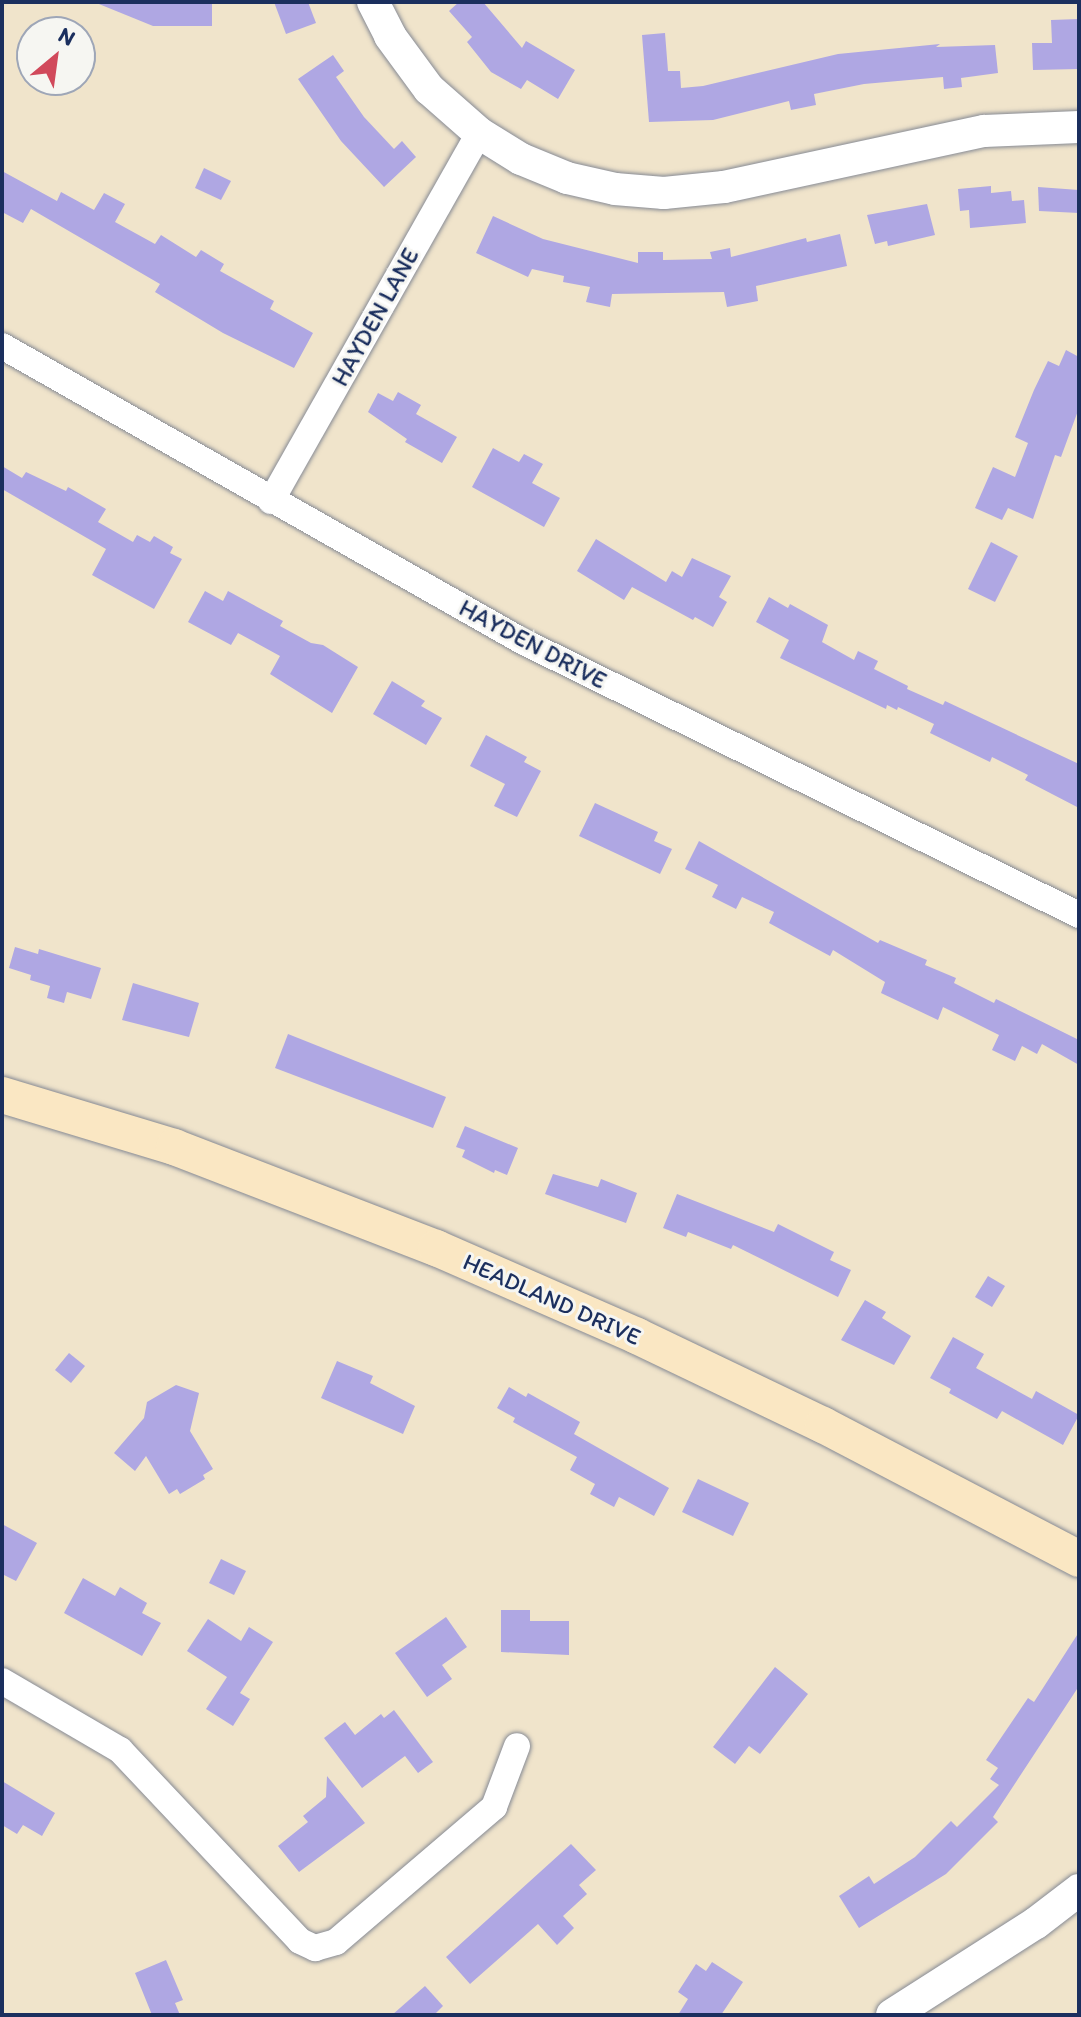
<!DOCTYPE html>
<html>
<head>
<meta charset="utf-8">
<style>
	body { margin:0 }
	#map { position:relative; width:1081px; height:2017px; overflow:hidden; background:#f0e4cb; font-family:Itim,sans-serif }
	div>[style] { position:absolute }
	[style*='--x'] { left:calc(var(--x)*1px); top:calc(var(--y)*1px); width:calc(var(--w)*1px); rotate:calc(var(--a)*1deg) }
	.building>* { inset:0; background:#afa7e3 }
	.roads { filter:drop-shadow(0 0 2px #868a94) drop-shadow(0 0 2px #868a94) }
	.minor>* { height:26px; margin:-13px; padding:0 13px; transform-origin:13px; border-radius:13px; background:#fff }
	.tertiary>* { height:32px; margin:-16px; padding:0 16px; transform-origin:16px; border-radius:16px; background:#fff }
	.secondary>* { height:36px; margin:-18px; padding:0 18px; transform-origin:18px; border-radius:18px; background:#fae7c3 }
	span { translate:-50% -50%; white-space:nowrap; text-align:center; line-height:1.15; -webkit-text-stroke:6px #f6f6f2; paint-order:stroke }
	.street-label { font-size:24px; color:#1b2f5e }
	.frame { position:absolute; inset:0; border:4px solid #1b2f5e; pointer-events:none }
	.north { position:absolute; left:16px; top:16px; width:80px; height:80px; box-sizing:border-box; background:#f6f6f2; border:2px solid #9ea6b7; border-radius:50%; rotate:29deg; font-size:22px; font-weight:700; line-height:32px; text-align:center; color:#1b2f5e }
	.north::after { content:''; display:block; margin:auto; width:28px; height:36px; background:#d1495b; clip-path:polygon(50% 0,100% 100%,50% 72%,0 100%) }
</style>
</head>
<body>
<div id="map">
	<div class="building">
		<i style="clip-path:polygon(94px 2px,212px 2px,212px 26px,153px 26px)"></i>
		<i style="clip-path:polygon(274px 2px,308px 2px,316px 23px,286px 34px)"></i>
		<i style="clip-path:polygon(459px 2px,483px 2px,522px 48px,526px 41px,575px 70px,558px 99px,527px 80px,521px 89px,491px 72px,467px 42px,472px 37px,449px 11px)"></i>
		<i style="clip-path:polygon(1079px 19px,1079px 69px,1033px 70px,1032px 43px,1052px 43px,1051px 20px)"></i>
		<i style="clip-path:polygon(665px 33px,668px 71px,680px 71px,681px 88px,703px 86px,838px 54px,940px 44px,936px 47px,995px 45px,998px 73px,961px 78px,962px 87px,944px 89px,943px 77px,864px 84px,814px 94px,816px 105px,791px 110px,789px 101px,713px 120px,649px 122px,642px 35px)"></i>
		<i style="clip-path:polygon(333px 55px,344px 71px,336px 77px,364px 117px,394px 149px,402px 141px,416px 157px,384px 187px,341px 141px,298px 79px)"></i>
		<i style="clip-path:polygon(204px 168px,231px 181px,221px 200px,195px 188px)"></i>
		<i style="clip-path:polygon(2px 171px,57px 201px,61px 192px,94px 210px,104px 193px,125px 204px,115px 222px,155px 244px,161px 235px,196px 257px,201px 250px,224px 264px,220px 271px,274px 301px,270px 309px,313px 333px,294px 368px,223px 333px,155px 292px,160px 284px,31px 209px,23px 223px,2px 212px)"></i>
		<i style="clip-path:polygon(991px 186px,991px 193px,1011px 191px,1012px 201px,1024px 200px,1026px 223px,970px 228px,969px 210px,960px 211px,958px 189px)"></i>
		<i style="clip-path:polygon(1038px 187px,1079px 190px,1079px 213px,1039px 211px)"></i>
		<i style="clip-path:polygon(927px 204px,935px 235px,888px 246px,887px 241px,875px 244px,867px 215px)"></i>
		<i style="clip-path:polygon(493px 216px,543px 239px,638px 263px,638px 252px,663px 252px,663px 260px,712px 259px,710px 252px,730px 248px,731px 257px,806px 238px,807px 242px,840px 234px,847px 266px,756px 286px,758px 301px,727px 307px,724px 292px,612px 294px,610px 307px,586px 302px,590px 287px,563px 282px,564px 276px,532px 269px,528px 277px,476px 253px)"></i>
		<i style="clip-path:polygon(1066px 350px,1079px 357px,1079px 408px,1061px 457px,1055px 455px,1033px 519px,1008px 508px,1002px 520px,975px 508px,993px 467px,1015px 477px,1028px 443px,1015px 437px,1034px 390px,1048px 361px,1059px 366px)"></i>
		<i style="clip-path:polygon(398px 392px,421px 405px,416px 414px,457px 437px,442px 463px,405px 442px,407px 439px,368px 412px,378px 393px,393px 401px)"></i>
		<i style="clip-path:polygon(493px 448px,519px 462px,524px 454px,543px 464px,532px 483px,560px 498px,544px 527px,472px 487px)"></i>
		<i style="clip-path:polygon(2px 466px,22px 478px,26px 472px,66px 491px,68px 487px,106px 509px,98px 522px,133px 542px,137px 535px,150px 542px,154px 536px,173px 547px,170px 553px,182px 559px,154px 609px,92px 575px,106px 549px,2px 489px)"></i>
		<i style="clip-path:polygon(596px 539px,666px 582px,672px 571px,682px 577px,692px 558px,731px 576px,719px 597px,727px 602px,713px 627px,695px 617px,693px 620px,632px 587px,624px 600px,577px 571px)"></i>
		<i style="clip-path:polygon(991px 542px,1018px 556px,995px 602px,968px 589px)"></i>
		<i style="clip-path:polygon(205px 591px,223px 601px,228px 591px,283px 621px,280px 626px,311px 643px,323px 645px,358px 667px,332px 713px,270px 674px,280px 656px,238px 633px,231px 645px,188px 622px)"></i>
		<i style="clip-path:polygon(769px 597px,788px 608px,790px 604px,828px 625px,822px 642px,854px 660px,858px 651px,878px 661px,874px 669px,908px 686px,907px 689px,943px 705px,945px 701px,1079px 764px,1079px 808px,1025px 780px,1028px 775px,992px 757px,990px 762px,930px 733px,934px 724px,898px 707px,897px 710px,887px 705px,886px 709px,780px 658px,789px 640px,756px 622px)"></i>
		<i style="clip-path:polygon(392px 681px,425px 701px,421px 706px,442px 718px,426px 745px,373px 714px)"></i>
		<i style="clip-path:polygon(486px 735px,527px 757px,524px 762px,541px 771px,517px 817px,494px 806px,505px 784px,470px 766px)"></i>
		<i style="clip-path:polygon(595px 803px,658px 832px,654px 841px,672px 849px,660px 874px,579px 836px)"></i>
		<i style="clip-path:polygon(699px 841px,878px 943px,880px 940px,927px 960px,925px 965px,956px 978px,954px 983px,994px 1003px,996px 999px,1079px 1040px,1079px 1065px,1042px 1044px,1037px 1054px,1022px 1046px,1015px 1061px,992px 1050px,999px 1035px,943px 1007px,938px 1020px,881px 993px,885px 982px,833px 950px,830px 956px,769px 923px,774px 912px,742px 897px,736px 909px,712px 897px,718px 885px,685px 869px)"></i>
		<i style="clip-path:polygon(15px 947px,38px 954px,39px 949px,101px 968px,91px 999px,67px 992px,64px 1003px,47px 998px,50px 986px,30px 980px,31px 975px,9px 968px)"></i>
		<i style="clip-path:polygon(133px 983px,199px 1003px,189px 1037px,122px 1020px)"></i>
		<i style="clip-path:polygon(288px 1034px,446px 1097px,433px 1128px,275px 1068px)"></i>
		<i style="clip-path:polygon(465px 1126px,518px 1148px,507px 1175px,495px 1170px,494px 1173px,462px 1157px,465px 1150px,456px 1147px)"></i>
		<i style="clip-path:polygon(553px 1174px,598px 1187px,601px 1179px,637px 1193px,626px 1223px,545px 1194px)"></i>
		<i style="clip-path:polygon(677px 1194px,774px 1232px,778px 1224px,834px 1252px,830px 1260px,851px 1270px,838px 1297px,733px 1245px,731px 1249px,688px 1232px,686px 1237px,663px 1228px)"></i>
		<i style="clip-path:polygon(988px 1276px,1005px 1286px,992px 1307px,975px 1297px)"></i>
		<i style="clip-path:polygon(865px 1300px,886px 1312px,882px 1318px,911px 1336px,894px 1365px,841px 1340px)"></i>
		<i style="clip-path:polygon(953px 1337px,984px 1354px,976px 1368px,1032px 1399px,1036px 1391px,1079px 1415px,1063px 1445px,1002px 1411px,997px 1419px,949px 1393px,951px 1389px,930px 1378px)"></i>
		<i style="clip-path:polygon(69px 1353px,85px 1366px,71px 1383px,55px 1370px)"></i>
		<i style="clip-path:polygon(337px 1361px,373px 1376px,370px 1383px,415px 1406px,403px 1434px,321px 1398px)"></i>
		<i style="clip-path:polygon(176px 1385px,199px 1393px,190px 1431px,213px 1469px,203px 1475px,205px 1479px,180px 1494px,177px 1489px,169px 1494px,146px 1456px,135px 1471px,114px 1453px,144px 1418px,147px 1402px)"></i>
		<i style="clip-path:polygon(509px 1387px,526px 1397px,528px 1393px,580px 1422px,574px 1434px,669px 1488px,654px 1516px,619px 1497px,614px 1507px,590px 1494px,595px 1484px,570px 1470px,577px 1457px,513px 1422px,515px 1418px,497px 1408px)"></i>
		<i style="clip-path:polygon(698px 1479px,749px 1503px,733px 1536px,682px 1512px)"></i>
		<i style="clip-path:polygon(2px 1524px,37px 1543px,16px 1581px,2px 1574px)"></i>
		<i style="clip-path:polygon(221px 1559px,246px 1571px,234px 1595px,209px 1583px)"></i>
		<i style="clip-path:polygon(83px 1578px,115px 1596px,120px 1587px,147px 1603px,142px 1613px,161px 1623px,142px 1656px,64px 1613px)"></i>
		<i style="clip-path:polygon(501px 1610px,530px 1610px,530px 1621px,569px 1621px,569px 1655px,501px 1652px)"></i>
		<i style="clip-path:polygon(446px 1617px,467px 1647px,442px 1665px,452px 1679px,427px 1697px,395px 1653px)"></i>
		<i style="clip-path:polygon(208px 1619px,241px 1641px,249px 1627px,273px 1642px,240px 1693px,250px 1699px,233px 1726px,206px 1709px,227px 1677px,187px 1651px)"></i>
		<i style="clip-path:polygon(1079px 1632px,1079px 1686px,993px 1817px,998px 1822px,946px 1874px,859px 1928px,839px 1896px,869px 1876px,874px 1884px,915px 1857px,951px 1821px,957px 1827px,999px 1785px,990px 1779px,998px 1768px,986px 1760px,1028px 1698px,1034px 1702px)"></i>
		<i style="clip-path:polygon(775px 1667px,808px 1694px,760px 1754px,749px 1746px,735px 1764px,713px 1747px)"></i>
		<i style="clip-path:polygon(394px 1710px,433px 1762px,418px 1773px,405px 1756px,362px 1788px,324px 1738px,345px 1722px,355px 1735px,381px 1714px,384px 1718px)"></i>
		<i style="clip-path:polygon(327px 1776px,365px 1823px,299px 1872px,278px 1846px,308px 1822px,303px 1816px,326px 1797px)"></i>
		<i style="clip-path:polygon(2px 1781px,55px 1813px,42px 1836px,23px 1825px,17px 1834px,2px 1825px)"></i>
		<i style="clip-path:polygon(571px 1844px,596px 1870px,579px 1885px,587px 1894px,563px 1916px,574px 1928px,557px 1945px,538px 1924px,470px 1984px,446px 1957px)"></i>
		<i style="clip-path:polygon(166px 1960px,183px 2000px,175px 2003px,180px 2015px,152px 2015px,135px 1973px)"></i>
		<i style="clip-path:polygon(712px 1962px,743px 1982px,721px 2015px,678px 2015px,688px 1999px,678px 1992px,696px 1964px,706px 1971px)"></i>
		<i style="clip-path:polygon(425px 1986px,443px 2006px,434px 2015px,392px 2015px)"></i>
	</div>
	<div class="roads">
		<div class="minor">
			<i style="--x:2;--y:346;--w:598;--a:29.57"></i>
			<i style="--x:522;--y:641;--w:621;--a:26.19"></i>
			<i style="--x:271;--y:501;--w:423;--a:-60.5"></i>
			<i style="--x:2;--y:1681;--w:137;--a:30.3"></i>
			<i style="--x:120;--y:1750;--w:262;--a:46.7"></i>
			<i style="--x:300;--y:1941;--w:17;--a:25"></i>
			<i style="--x:315;--y:1948;--w:22;--a:-16"></i>
			<i style="--x:336;--y:1942;--w:208;--a:-40.5"></i>
			<i style="--x:494;--y:1807;--w:65;--a:-69.3"></i>
		</div>
		<div class="tertiary">
			<i style="--x:373;--y:2;--w:38;--a:63"></i>
			<i style="--x:390;--y:36;--w:66;--a:53.7"></i>
			<i style="--x:429;--y:89;--w:67;--a:41.3"></i>
			<i style="--x:479;--y:133;--w:49;--a:31.8"></i>
			<i style="--x:521;--y:159;--w:50;--a:22.4"></i>
			<i style="--x:567;--y:178;--w:49;--a:12.9"></i>
			<i style="--x:615;--y:189;--w:49;--a:4.7"></i>
			<i style="--x:664;--y:193;--w:60;--a:-5.7"></i>
			<i style="--x:724;--y:187;--w:266;--a:-12.2"></i>
			<i style="--x:984;--y:131;--w:95;--a:-2.4"></i>
			<i style="--x:892;--y:2015;--w:171;--a:-32.6"></i>
			<i style="--x:1036;--y:1923;--w:54;--a:-37.5"></i>
		</div>
		<div class="secondary">
			<i style="--x:2;--y:1095;--w:180;--a:16.8"></i>
			<i style="--x:174;--y:1147;--w:281;--a:21.1"></i>
			<i style="--x:436;--y:1248;--w:219;--a:23.6"></i>
			<i style="--x:637;--y:1336;--w:206;--a:25.6"></i>
			<i style="--x:823;--y:1425;--w:289;--a:27.6"></i>
		</div>
	</div>
	<div class="street-label">
		<span style="left:375px;top:317px;rotate:-61deg">HAYDEN LANE</span>
		<span style="left:533px;top:644px;rotate:28deg">HAYDEN DRIVE</span>
		<span style="left:552px;top:1299px;rotate:24deg">HEADLAND DRIVE</span>
	</div>
	<div class="frame"></div>
	<div class="north">N</div>
</div>
</body>
</html>
